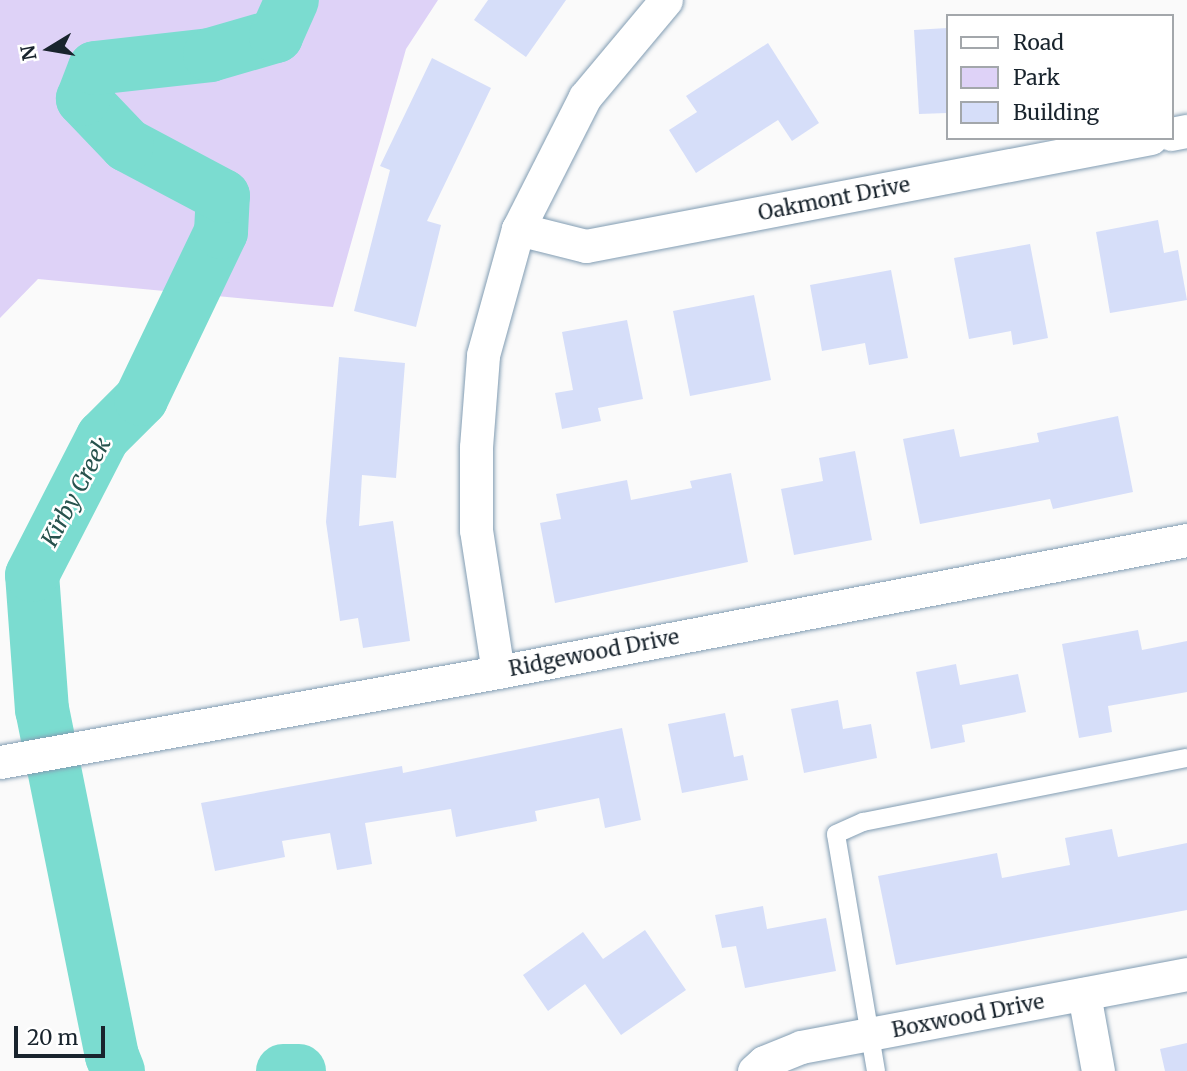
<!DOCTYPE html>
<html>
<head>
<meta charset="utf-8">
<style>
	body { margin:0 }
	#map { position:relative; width:1187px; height:1071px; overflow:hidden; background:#fafafa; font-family:Merriweather,serif }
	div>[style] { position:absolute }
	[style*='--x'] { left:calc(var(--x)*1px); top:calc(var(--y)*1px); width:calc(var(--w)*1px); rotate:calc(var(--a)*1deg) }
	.green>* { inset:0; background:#ded2f7 }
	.river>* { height:54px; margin:-27px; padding:0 27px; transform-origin:27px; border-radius:27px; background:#7bdcd0 }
	.building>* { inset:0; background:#d6def9 }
	.roads { filter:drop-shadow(0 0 2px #829db3) drop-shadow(0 0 2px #829db3) }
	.service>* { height:18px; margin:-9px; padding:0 9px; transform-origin:9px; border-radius:9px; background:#fff }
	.minor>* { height:33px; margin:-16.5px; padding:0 16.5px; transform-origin:16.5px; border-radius:16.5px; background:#fff }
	span { translate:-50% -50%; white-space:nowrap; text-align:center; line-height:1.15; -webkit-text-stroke:5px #fff; paint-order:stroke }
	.street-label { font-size:21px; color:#19242d }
	.water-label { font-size:23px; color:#27524d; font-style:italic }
	.legend { position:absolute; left:946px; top:14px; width:228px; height:126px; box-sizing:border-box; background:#fff; border:2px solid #a3a7ab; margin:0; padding:9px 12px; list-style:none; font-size:21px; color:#19242d }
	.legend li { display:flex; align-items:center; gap:14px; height:35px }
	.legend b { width:35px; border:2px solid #a3a7ab }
	.north { position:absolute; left:14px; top:14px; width:70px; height:70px; -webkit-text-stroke:5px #fff; paint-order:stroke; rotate:259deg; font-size:19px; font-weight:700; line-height:28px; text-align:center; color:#19242d }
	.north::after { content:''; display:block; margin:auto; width:24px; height:32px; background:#19242d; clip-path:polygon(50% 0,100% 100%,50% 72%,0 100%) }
	.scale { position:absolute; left:14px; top:1026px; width:91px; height:32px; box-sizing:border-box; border:4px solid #19242d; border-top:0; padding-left:9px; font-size:21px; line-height:24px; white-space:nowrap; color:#19242d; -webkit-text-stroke:5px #fff; paint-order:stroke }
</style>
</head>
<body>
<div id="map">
	<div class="green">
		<i style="clip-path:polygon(0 0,438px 0,406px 49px,333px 307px,38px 279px,0 318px)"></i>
	</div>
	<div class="river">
		<i style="--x:118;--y:1071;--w:16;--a:-112"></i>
		<i style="--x:112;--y:1056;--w:353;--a:-101.4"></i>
		<i style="--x:42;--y:710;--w:135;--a:-94.2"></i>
		<i style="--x:32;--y:575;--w:155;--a:-62.8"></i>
		<i style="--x:103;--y:437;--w:54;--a:-45"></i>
		<i style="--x:141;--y:399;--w:185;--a:-64.4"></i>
		<i style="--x:221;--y:232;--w:36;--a:-87"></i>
		<i style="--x:223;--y:196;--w:109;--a:-152"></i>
		<i style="--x:127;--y:145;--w:64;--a:-133.7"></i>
		<i style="--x:83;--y:99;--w:33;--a:-69"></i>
		<i style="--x:95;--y:68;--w:116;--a:-6.4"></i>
		<i style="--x:210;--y:55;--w:69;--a:-16.1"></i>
		<i style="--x:276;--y:36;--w:39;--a:-66"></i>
		<i style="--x:283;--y:1071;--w:16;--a:0"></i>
	</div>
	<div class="building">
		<i style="clip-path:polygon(488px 0,566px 0,526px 57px,474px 20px)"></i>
		<i style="clip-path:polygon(947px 28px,947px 113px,919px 114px,914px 30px)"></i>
		<i style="clip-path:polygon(768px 43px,819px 123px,792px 141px,778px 120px,696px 173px,669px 130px,697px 112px,686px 96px)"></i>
		<i style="clip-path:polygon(432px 58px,491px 88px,427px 221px,441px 225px,416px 327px,354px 311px,390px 170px,380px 166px)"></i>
		<i style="clip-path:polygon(1158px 220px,1164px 253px,1178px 250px,1187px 300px,1110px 313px,1096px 232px)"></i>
		<i style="clip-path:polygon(1030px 244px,1048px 338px,1013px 345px,1011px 331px,969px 339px,954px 258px)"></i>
		<i style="clip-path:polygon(891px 270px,908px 358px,869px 365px,865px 343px,822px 351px,810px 285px)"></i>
		<i style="clip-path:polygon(754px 295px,771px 380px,690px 396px,673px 311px)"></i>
		<i style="clip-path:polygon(627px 320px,643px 399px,598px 408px,601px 421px,562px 429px,555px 393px,573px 390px,562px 332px)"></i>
		<i style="clip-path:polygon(339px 357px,405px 363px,396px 478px,362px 475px,359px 526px,393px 521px,410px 641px,363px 648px,358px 618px,340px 621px,326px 522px)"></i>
		<i style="clip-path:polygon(1118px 416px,1133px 492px,1053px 509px,1050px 499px,920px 524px,903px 439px,954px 429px,960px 457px,1039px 442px,1037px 433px)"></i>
		<i style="clip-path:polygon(855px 451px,872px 540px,794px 555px,781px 489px,823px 481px,819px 458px)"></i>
		<i style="clip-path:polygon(731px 473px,748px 562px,555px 603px,540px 523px,561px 519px,556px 494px,627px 480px,631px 500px,692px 488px,690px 481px)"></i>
		<i style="clip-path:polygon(1138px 630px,1142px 650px,1187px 641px,1187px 692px,1108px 706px,1112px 732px,1079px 738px,1062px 644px)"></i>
		<i style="clip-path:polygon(956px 664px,960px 685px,1018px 674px,1026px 712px,962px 725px,965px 742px,931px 749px,916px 672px)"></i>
		<i style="clip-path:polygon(838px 700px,843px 729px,871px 724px,877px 758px,804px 773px,791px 709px)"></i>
		<i style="clip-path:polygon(725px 713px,734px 757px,743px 755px,748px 780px,682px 793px,668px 724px)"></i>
		<i style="clip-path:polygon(622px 728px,641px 820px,605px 828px,599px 798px,535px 811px,537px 821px,456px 837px,451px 809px,365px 823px,372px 864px,337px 870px,330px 833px,282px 841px,285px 857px,215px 871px,201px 803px,402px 766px,403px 773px)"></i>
		<i style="clip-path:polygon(1112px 829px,1118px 857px,1187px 843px,1187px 910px,896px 965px,878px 876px,997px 853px,1002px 878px,1070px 865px,1065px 838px)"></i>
		<i style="clip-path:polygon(763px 906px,767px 929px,826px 918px,836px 971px,745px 988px,736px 946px,722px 948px,715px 915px)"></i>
		<i style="clip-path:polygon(645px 930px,686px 990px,621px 1035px,585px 984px,548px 1011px,523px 975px,583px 932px,603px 959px)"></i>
		<i style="clip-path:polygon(1187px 1043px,1187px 1071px,1165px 1071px,1160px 1049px)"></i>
	</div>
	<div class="roads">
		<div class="service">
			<i style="--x:876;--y:1071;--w:240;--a:-99.6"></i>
			<i style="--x:836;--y:834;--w:30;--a:-24"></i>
			<i style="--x:863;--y:822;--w:330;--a:-11.2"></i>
		</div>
		<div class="minor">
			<i style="--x:1171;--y:134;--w:16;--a:-11"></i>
			<i style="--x:518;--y:229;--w:70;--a:14"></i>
			<i style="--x:586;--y:246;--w:575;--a:-10.82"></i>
			<i style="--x:498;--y:672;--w:144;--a:-98.8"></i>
			<i style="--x:476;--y:530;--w:83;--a:-90"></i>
			<i style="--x:476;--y:447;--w:92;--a:-85.6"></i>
			<i style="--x:483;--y:355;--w:131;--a:-74.5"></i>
			<i style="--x:518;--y:229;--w:148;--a:-63.1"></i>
			<i style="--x:585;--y:97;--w:126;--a:-50.1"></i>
			<i style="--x:0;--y:762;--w:506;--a:-10.24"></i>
			<i style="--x:498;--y:672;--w:702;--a:-10.85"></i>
			<i style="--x:1084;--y:994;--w:78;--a:79.7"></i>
			<i style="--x:754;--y:1071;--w:13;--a:-42"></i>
			<i style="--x:764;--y:1062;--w:40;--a:-22"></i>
			<i style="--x:801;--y:1047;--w:393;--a:-10.7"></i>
		</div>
	</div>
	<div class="street-label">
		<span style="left:834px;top:199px;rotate:-11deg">Oakmont Drive</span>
		<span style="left:594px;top:653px;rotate:-11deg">Ridgewood Drive</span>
		<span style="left:968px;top:1016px;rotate:-11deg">Boxwood Drive</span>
	</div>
	<div class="water-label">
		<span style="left:76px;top:492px;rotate:-62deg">Kirby Creek</span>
	</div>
	<ul class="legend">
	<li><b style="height:9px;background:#fff"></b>Road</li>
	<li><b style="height:19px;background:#ded2f7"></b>Park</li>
	<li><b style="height:19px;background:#d6def9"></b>Building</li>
	</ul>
	<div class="north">N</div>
	<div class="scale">20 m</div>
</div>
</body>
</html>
